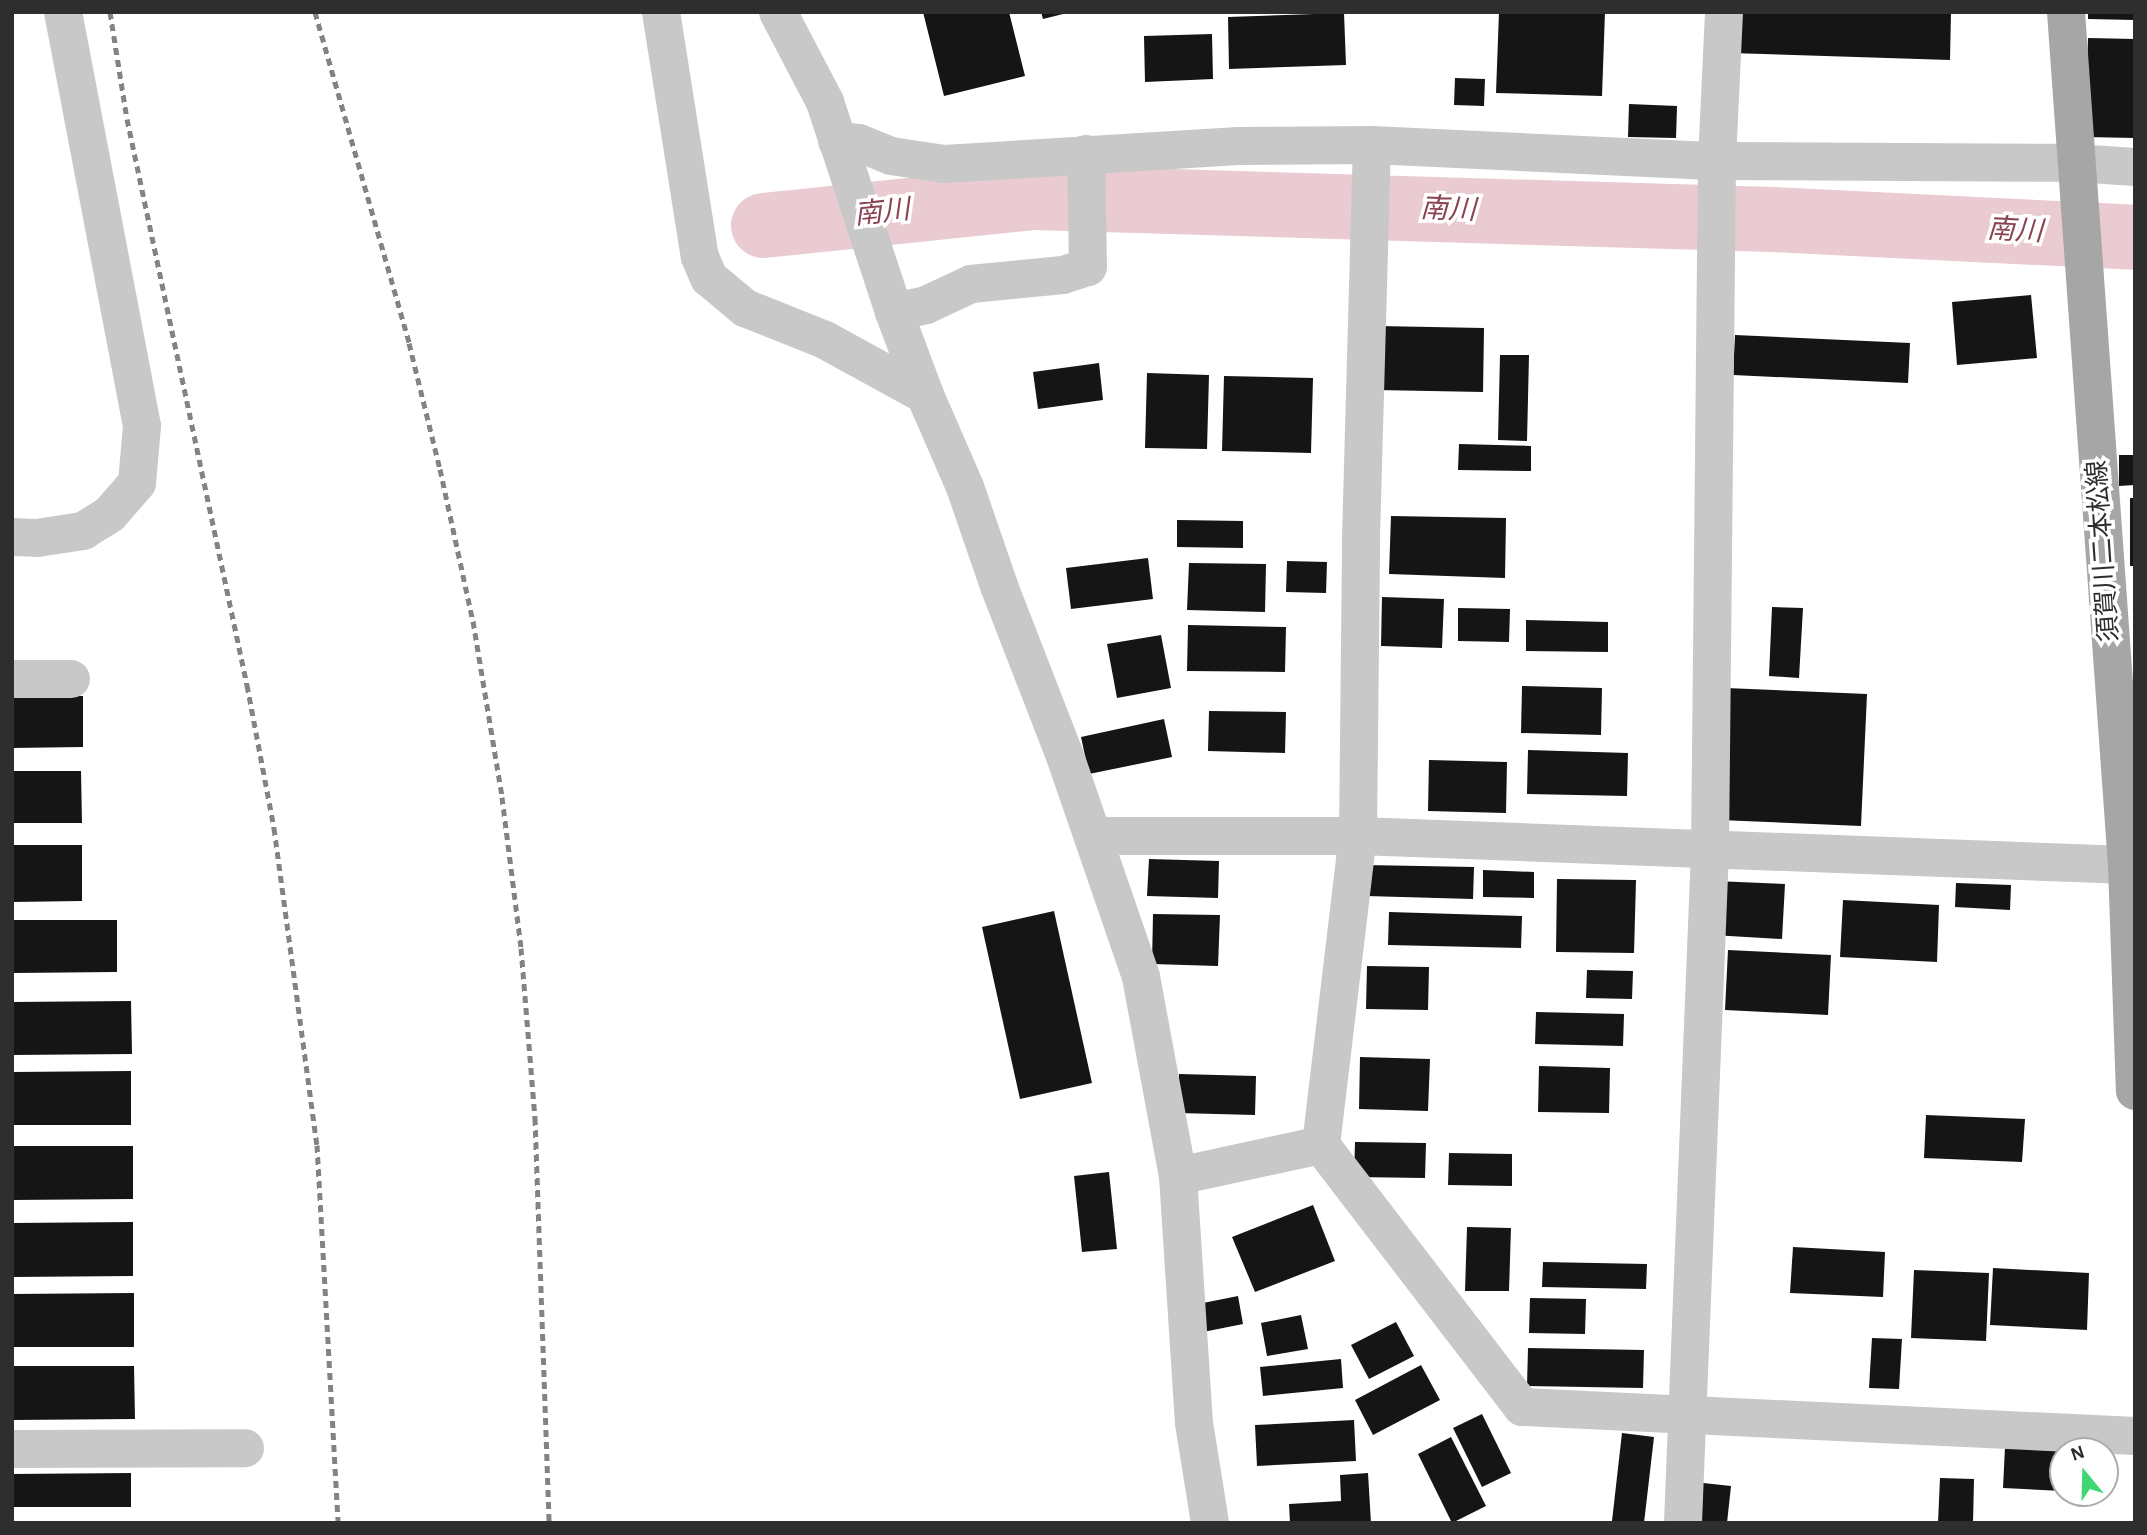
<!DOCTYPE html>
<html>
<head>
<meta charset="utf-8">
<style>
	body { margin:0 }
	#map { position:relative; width:2147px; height:1535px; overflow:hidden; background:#fff; font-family:"Alegreya Sans","Noto Sans JP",sans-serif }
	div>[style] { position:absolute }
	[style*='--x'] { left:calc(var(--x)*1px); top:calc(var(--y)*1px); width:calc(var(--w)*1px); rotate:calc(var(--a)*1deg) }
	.river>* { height:65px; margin:-32.5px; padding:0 32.5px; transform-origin:32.5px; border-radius:32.5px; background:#e9cbd1 }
	.building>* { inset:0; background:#151515 }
	.minor>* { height:38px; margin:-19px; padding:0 19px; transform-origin:19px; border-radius:19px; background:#c8c8c8 }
	.major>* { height:38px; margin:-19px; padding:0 19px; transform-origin:19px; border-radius:19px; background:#a6a6a6 }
	.rail>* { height:5px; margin-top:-2.5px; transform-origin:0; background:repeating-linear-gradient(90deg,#838383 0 7px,transparent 0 12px) }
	span { translate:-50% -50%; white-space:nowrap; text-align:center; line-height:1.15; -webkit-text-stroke:7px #fff; paint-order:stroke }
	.street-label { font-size:26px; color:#2e2e2e }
	.water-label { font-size:28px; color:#8a4350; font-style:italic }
	.frame { position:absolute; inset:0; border:14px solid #2e2e2e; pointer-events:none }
	.north { position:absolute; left:2049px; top:1437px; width:70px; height:70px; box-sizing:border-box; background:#fff; border:2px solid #ababab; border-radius:50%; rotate:341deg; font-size:19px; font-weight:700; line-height:28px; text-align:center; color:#2e2e2e }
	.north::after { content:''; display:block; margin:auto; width:24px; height:32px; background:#3ed773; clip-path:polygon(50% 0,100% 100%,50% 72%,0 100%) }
</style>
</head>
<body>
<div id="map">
	<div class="river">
		<i style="--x:763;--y:225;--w:272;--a:-5.9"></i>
		<i style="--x:1034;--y:197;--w:737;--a:1.71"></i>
		<i style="--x:1771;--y:219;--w:364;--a:2.8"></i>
	</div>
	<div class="building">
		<i style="clip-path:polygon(923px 12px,1009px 12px,1025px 76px,944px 96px)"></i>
		<i style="clip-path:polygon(1041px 12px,1067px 12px,1067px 13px,1043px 19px)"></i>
		<i style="clip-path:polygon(1499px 12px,1605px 12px,1602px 96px,1496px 93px)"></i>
		<i style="clip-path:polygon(1731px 12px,1951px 12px,1950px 60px,1730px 53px)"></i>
		<i style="clip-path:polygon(2088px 12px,2135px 12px,2135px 20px,2088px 19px)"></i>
		<i style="clip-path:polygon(1344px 13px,1346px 65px,1229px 69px,1228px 17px)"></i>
		<i style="clip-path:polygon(1212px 34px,1213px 79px,1145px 82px,1144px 36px)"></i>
		<i style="clip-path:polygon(2088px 38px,2135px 39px,2135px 138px,2085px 137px)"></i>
		<i style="clip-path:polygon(1455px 78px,1485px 79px,1484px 106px,1454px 105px)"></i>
		<i style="clip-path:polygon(1629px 104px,1677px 106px,1676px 138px,1628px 137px)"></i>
		<i style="clip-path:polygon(2031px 295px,2037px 358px,1957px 365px,1952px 302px)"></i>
		<i style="clip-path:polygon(1378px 326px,1484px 328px,1483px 392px,1376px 390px)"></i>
		<i style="clip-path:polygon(1735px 335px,1910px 343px,1908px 383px,1733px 375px)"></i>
		<i style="clip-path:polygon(1500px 355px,1529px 355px,1527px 441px,1498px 440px)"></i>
		<i style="clip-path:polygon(1099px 363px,1103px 400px,1038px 409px,1033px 372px)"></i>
		<i style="clip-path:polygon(1147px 373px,1209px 375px,1207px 449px,1145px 448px)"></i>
		<i style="clip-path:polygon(1224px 376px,1313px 378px,1311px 453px,1222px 451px)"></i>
		<i style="clip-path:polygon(1459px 444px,1531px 446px,1531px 471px,1458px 470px)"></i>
		<i style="clip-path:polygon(2119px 455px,2135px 455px,2135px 485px,2119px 486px)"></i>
		<i style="clip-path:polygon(2130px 498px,2135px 498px,2135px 566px,2130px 566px)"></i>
		<i style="clip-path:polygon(1391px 516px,1506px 518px,1505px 578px,1389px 574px)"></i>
		<i style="clip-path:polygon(1177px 520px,1243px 521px,1243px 548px,1177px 547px)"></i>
		<i style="clip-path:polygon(1148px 558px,1153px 599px,1071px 609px,1066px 568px)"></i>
		<i style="clip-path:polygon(1287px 561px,1327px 562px,1326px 593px,1286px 592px)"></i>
		<i style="clip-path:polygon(1189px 563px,1266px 564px,1265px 612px,1187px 610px)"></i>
		<i style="clip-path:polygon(1382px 597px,1444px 599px,1442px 648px,1381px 646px)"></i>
		<i style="clip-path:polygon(1772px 607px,1803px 608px,1799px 678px,1769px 676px)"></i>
		<i style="clip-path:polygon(1458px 608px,1510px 609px,1509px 642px,1458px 641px)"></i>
		<i style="clip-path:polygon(1526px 620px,1608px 622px,1608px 652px,1526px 651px)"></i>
		<i style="clip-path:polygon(1188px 625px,1286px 627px,1285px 672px,1187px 671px)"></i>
		<i style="clip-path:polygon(1161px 635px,1171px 688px,1117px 698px,1107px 644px)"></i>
		<i style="clip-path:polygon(1522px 686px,1602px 688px,1601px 735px,1521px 733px)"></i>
		<i style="clip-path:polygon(1726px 688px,1867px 694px,1861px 826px,1719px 820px)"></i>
		<i style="clip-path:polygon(83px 696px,83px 747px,12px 748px,12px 697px)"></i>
		<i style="clip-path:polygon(1209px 711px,1286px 712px,1285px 753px,1208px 751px)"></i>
		<i style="clip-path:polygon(1164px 719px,1172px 757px,1089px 774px,1081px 737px)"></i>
		<i style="clip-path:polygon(1528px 750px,1628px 753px,1627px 796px,1527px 794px)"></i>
		<i style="clip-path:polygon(1429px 760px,1507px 762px,1506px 813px,1428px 811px)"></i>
		<i style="clip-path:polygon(12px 771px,81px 771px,82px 823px,12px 823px)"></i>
		<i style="clip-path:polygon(12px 845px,82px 845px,82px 901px,12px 902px)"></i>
		<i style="clip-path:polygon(1149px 859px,1219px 861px,1218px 898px,1147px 896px)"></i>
		<i style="clip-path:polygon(1366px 865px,1474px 867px,1473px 899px,1366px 896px)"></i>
		<i style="clip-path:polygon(1483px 870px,1534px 872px,1534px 898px,1483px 897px)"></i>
		<i style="clip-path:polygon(1557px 879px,1636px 880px,1634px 953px,1556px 952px)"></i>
		<i style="clip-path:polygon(1715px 881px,1785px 884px,1782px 939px,1712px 935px)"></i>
		<i style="clip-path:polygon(1956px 883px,2011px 885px,2010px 910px,1955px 907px)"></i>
		<i style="clip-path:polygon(1843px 900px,1939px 905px,1937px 962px,1840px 957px)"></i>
		<i style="clip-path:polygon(1054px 911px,1092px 1083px,1020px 1099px,982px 927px)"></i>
		<i style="clip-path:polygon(1389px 912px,1522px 916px,1521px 948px,1388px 945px)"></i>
		<i style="clip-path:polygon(1153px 914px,1220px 915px,1218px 966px,1152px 964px)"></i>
		<i style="clip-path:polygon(12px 920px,117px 920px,117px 972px,12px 973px)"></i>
		<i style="clip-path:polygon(1728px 950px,1831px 955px,1828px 1015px,1725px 1010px)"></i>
		<i style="clip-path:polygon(1367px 966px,1429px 967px,1428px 1010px,1366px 1009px)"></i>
		<i style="clip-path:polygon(1587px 970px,1633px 971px,1632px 999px,1586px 998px)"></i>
		<i style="clip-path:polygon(131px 1001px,132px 1054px,12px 1055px,12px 1002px)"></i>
		<i style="clip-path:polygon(1536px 1012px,1624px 1014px,1623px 1046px,1535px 1044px)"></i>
		<i style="clip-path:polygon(1360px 1057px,1430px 1059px,1428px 1111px,1359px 1109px)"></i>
		<i style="clip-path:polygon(1539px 1066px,1610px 1068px,1609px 1113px,1538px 1112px)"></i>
		<i style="clip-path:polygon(131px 1071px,131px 1125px,12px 1125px,12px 1072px)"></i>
		<i style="clip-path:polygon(1179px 1074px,1256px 1076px,1255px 1115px,1178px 1113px)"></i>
		<i style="clip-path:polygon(1926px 1115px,2025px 1119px,2022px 1162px,1924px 1158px)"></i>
		<i style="clip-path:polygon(1355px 1142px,1426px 1143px,1425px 1178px,1354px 1177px)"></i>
		<i style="clip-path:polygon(12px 1146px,133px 1146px,133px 1199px,12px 1200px)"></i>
		<i style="clip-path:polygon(1449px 1153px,1512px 1154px,1512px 1186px,1448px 1185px)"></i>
		<i style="clip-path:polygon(1109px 1172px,1117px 1249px,1082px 1252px,1074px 1176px)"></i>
		<i style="clip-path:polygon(1313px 1205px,1335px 1261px,1255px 1292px,1232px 1237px)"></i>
		<i style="clip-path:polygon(133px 1222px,133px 1276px,12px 1277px,12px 1223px)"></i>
		<i style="clip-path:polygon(1467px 1227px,1511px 1228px,1509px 1291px,1465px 1291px)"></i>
		<i style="clip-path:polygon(1793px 1247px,1885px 1252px,1883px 1297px,1790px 1293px)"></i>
		<i style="clip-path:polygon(1543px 1262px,1647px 1264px,1646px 1289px,1542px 1287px)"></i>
		<i style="clip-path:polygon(1993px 1268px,2089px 1273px,2087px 1330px,1990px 1325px)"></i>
		<i style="clip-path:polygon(1914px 1270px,1989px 1273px,1986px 1341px,1911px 1338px)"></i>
		<i style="clip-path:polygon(134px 1293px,134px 1347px,12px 1347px,12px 1294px)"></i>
		<i style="clip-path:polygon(1238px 1296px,1243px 1324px,1198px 1333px,1193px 1305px)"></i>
		<i style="clip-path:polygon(1530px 1298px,1586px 1299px,1585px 1334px,1529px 1333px)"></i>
		<i style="clip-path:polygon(1301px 1315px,1308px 1349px,1267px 1356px,1261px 1323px)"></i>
		<i style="clip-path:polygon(1396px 1322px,1414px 1356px,1369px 1379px,1351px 1345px)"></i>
		<i style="clip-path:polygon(1872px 1338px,1902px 1339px,1899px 1389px,1869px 1388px)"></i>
		<i style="clip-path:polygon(1528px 1348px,1644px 1350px,1643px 1388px,1527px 1386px)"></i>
		<i style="clip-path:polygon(1341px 1359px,1343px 1388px,1263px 1396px,1260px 1367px)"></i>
		<i style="clip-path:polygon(1421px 1365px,1440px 1400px,1373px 1435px,1355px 1400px)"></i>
		<i style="clip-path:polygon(12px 1366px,134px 1366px,135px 1419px,12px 1420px)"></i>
		<i style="clip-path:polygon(1482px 1414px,1511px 1473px,1482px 1487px,1453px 1428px)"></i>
		<i style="clip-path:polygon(1354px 1420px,1356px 1461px,1257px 1466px,1255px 1425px)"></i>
		<i style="clip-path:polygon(1622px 1433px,1654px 1437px,1644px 1523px,1612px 1521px)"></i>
		<i style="clip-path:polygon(1451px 1437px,1486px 1506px,1452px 1523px,1418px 1454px)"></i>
		<i style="clip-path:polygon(2005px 1447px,2063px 1450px,2062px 1491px,2003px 1488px)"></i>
		<i style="clip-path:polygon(131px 1473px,131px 1507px,12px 1507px,12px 1474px)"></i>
		<i style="clip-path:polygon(1368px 1473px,1371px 1523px,1290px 1523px,1289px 1504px,1341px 1501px,1340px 1475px)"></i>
		<i style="clip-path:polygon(1940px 1478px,1974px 1479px,1973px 1523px,1938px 1523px)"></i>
		<i style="clip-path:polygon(1694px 1482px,1731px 1486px,1727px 1523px,1690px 1523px)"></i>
	</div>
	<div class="minor">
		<i style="--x:661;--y:12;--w:248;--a:81"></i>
		<i style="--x:700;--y:257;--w:23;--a:67"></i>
		<i style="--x:709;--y:278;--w:47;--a:39.8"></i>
		<i style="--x:745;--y:308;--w:86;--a:21.8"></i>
		<i style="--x:825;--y:340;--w:114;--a:28.8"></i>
		<i style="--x:778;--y:12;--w:102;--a:62.4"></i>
		<i style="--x:825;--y:102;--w:221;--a:71.8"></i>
		<i style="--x:894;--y:312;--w:89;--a:69.5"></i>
		<i style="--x:925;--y:395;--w:100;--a:66.5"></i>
		<i style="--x:965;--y:487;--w:105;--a:71"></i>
		<i style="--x:999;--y:586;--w:182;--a:68.8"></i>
		<i style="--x:1065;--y:756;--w:234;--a:71"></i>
		<i style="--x:1141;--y:977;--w:202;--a:79.5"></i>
		<i style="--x:1178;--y:1176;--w:248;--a:86.3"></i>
		<i style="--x:1194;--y:1423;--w:101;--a:80.9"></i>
		<i style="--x:837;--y:141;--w:22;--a:5"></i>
		<i style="--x:859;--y:143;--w:35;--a:22"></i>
		<i style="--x:891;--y:156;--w:54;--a:8.6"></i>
		<i style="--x:944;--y:164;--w:295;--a:-3.5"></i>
		<i style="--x:1238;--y:146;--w:134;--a:-0.4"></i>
		<i style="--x:1372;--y:145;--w:345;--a:2.7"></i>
		<i style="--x:1717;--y:161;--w:358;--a:0.3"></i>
		<i style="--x:2075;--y:163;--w:60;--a:3.8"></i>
		<i style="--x:894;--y:312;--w:33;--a:-12"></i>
		<i style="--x:926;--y:305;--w:50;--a:-25"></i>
		<i style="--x:971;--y:284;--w:92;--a:-5.6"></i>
		<i style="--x:1063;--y:275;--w:26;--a:-18"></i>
		<i style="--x:1088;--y:267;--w:113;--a:-91"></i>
		<i style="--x:12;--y:537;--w:25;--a:2"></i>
		<i style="--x:37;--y:538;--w:47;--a:-8.7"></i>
		<i style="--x:83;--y:531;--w:32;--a:-32"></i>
		<i style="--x:110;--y:514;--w:41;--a:-48.9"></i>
		<i style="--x:137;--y:483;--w:57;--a:-85"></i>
		<i style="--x:142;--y:426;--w:421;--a:-100.8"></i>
		<i style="--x:12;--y:679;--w:59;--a:0"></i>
		<i style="--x:1094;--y:836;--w:264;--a:0"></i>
		<i style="--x:1358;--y:836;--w:770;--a:2.16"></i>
		<i style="--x:1321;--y:1145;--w:311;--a:-83.2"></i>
		<i style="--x:1358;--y:836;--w:299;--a:-89.4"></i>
		<i style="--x:1361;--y:537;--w:392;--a:-88.4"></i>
		<i style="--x:1178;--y:1176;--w:146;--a:-12.2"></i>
		<i style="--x:1321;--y:1145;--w:330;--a:52.5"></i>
		<i style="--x:1522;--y:1407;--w:614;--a:2.71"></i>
		<i style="--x:12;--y:1449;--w:233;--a:-0.2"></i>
		<i style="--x:1683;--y:1523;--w:673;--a:-87.7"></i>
		<i style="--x:1710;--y:851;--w:690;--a:-89.42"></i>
		<i style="--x:1717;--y:161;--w:149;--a:-87.3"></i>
	</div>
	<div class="major">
		<i style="--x:2066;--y:12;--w:855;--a:85.91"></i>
		<i style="--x:2127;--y:865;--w:226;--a:88"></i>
	</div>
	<div class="rail">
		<i style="--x:110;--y:12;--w:108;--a:81"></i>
		<i style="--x:127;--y:119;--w:579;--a:78.03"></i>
		<i style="--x:247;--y:685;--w:146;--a:79.3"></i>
		<i style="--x:274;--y:828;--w:320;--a:82.3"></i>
		<i style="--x:317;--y:1145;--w:379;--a:86.8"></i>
		<i style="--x:315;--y:12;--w:344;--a:74.1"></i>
		<i style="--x:409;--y:343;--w:130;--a:76.2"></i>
		<i style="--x:440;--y:469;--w:156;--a:77.8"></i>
		<i style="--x:473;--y:621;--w:178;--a:80.6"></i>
		<i style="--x:502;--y:797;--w:152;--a:82.8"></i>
		<i style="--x:521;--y:948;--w:171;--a:85.3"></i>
		<i style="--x:535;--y:1118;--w:405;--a:88"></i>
	</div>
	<div class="street-label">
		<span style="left:2104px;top:551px;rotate:-94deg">須賀川二本松線</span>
	</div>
	<div class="water-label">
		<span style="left:1448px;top:210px;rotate:2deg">南川</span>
		<span style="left:882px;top:213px;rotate:-6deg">南川</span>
		<span style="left:2015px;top:231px;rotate:3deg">南川</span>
	</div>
	<div class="frame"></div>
	<div class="north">N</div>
</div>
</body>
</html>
